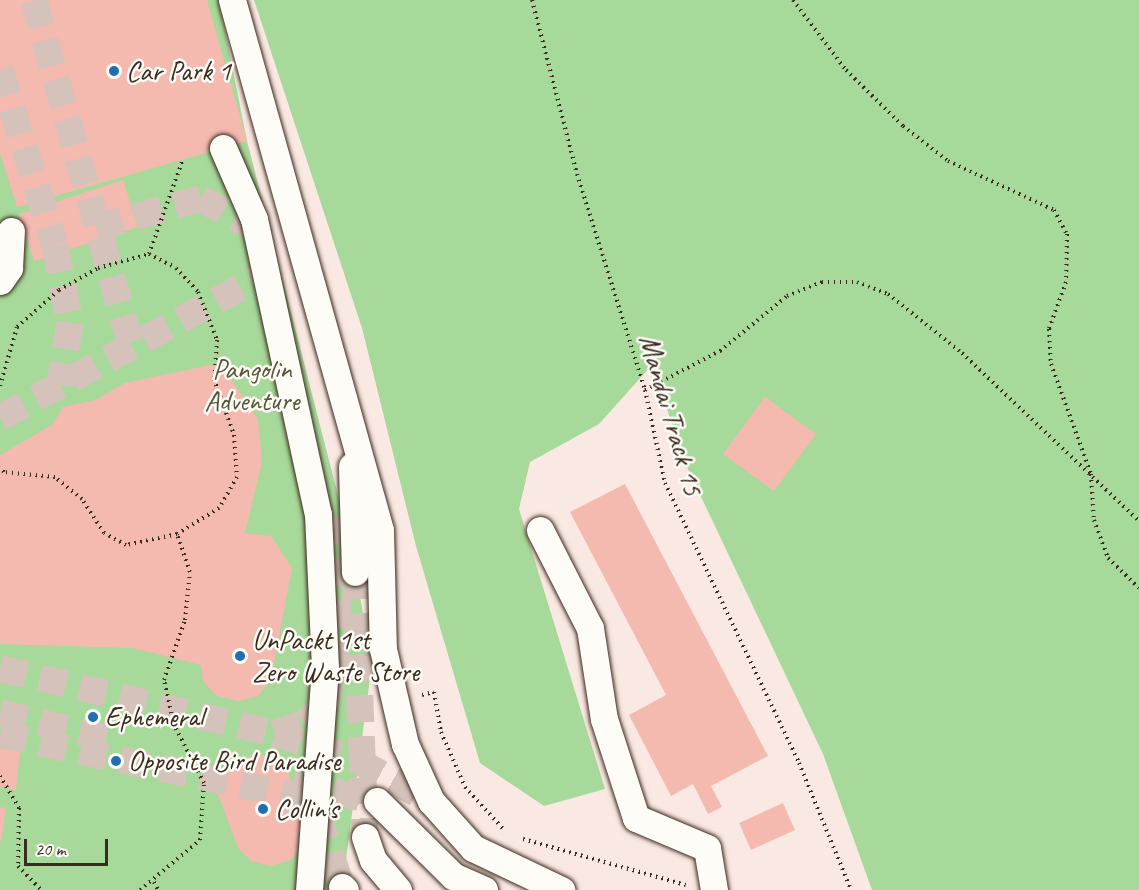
<!DOCTYPE html>
<html>
<head>
<meta charset="utf-8">
<style>
	body { margin:0 }
	#map { position:relative; width:1139px; height:890px; overflow:hidden; background:#fae8e2; font-family:Caveat,sans-serif }
	div>[style] { position:absolute }
	[style*='--x'] { left:calc(var(--x)*1px); top:calc(var(--y)*1px); width:calc(var(--w)*1px); rotate:calc(var(--a)*1deg) }
	.green>* { inset:0; background:#a7d99a }
	.building>* { inset:0; background:#f4bab0 }
	.minor-tunnel>* { height:27px; margin-top:-13.5px; transform-origin:0; background:repeating-linear-gradient(90deg,#d4c2bb 0 27px,transparent 0 41px) }
	.path>* { height:4px; margin-top:-2px; transform-origin:0; background:repeating-linear-gradient(90deg,#3b2a1e 0 1.5px,transparent 0 6px) }
	.roads { filter:drop-shadow(0 0 2px #3b2a1e) drop-shadow(0 0 2px #3b2a1e) }
	.minor>* { height:27px; margin:-13.5px; padding:0 13.5px; transform-origin:13.5px; border-radius:13.5px; background:#fdfcf7 }
	.dots>* { width:16px; height:16px; translate:-50% -50%; box-sizing:border-box; border:3px solid #fdfcf7; border-radius:50% }
	span { translate:-50% -50%; white-space:nowrap; text-align:center; line-height:1.15; -webkit-text-stroke:5px #fdfcf7; paint-order:stroke }
	.poi-label { font-size:28px; color:#3b2a1e }
	.left { translate:0 -50%; text-align:left }
	.park-label { font-size:28px; color:#56563d }
	.street-label { font-size:28px; color:#3b2a1e }
	.scale { position:absolute; left:24px; top:839px; width:84px; height:27px; box-sizing:border-box; border:3px solid #3b2a1e; border-top:0; padding-left:8px; font-size:18px; line-height:21px; white-space:nowrap; color:#3b2a1e; -webkit-text-stroke:4px #fdfcf7; paint-order:stroke }
</style>
</head>
<body>
<div id="map">
	<div class="green">
		<i style="clip-path:polygon(0 0,219px 0,247px 141px,350px 542px,372px 663px,342px 890px,0 890px)"></i>
		<i style="clip-path:polygon(254px 0,1139px 0,1139px 890px,872px 890px,823px 754px,686px 465px,652px 365px,599px 424px,530px 462px,519px 509px,605px 789px,544px 806px,480px 763px,416px 546px,362px 328px)"></i>
	</div>
	<div class="building">
		<i style="clip-path:polygon(0 0,207px 0,247px 141px,17px 207px,0 153px)"></i>
		<i style="clip-path:polygon(123px 180px,138px 227px,34px 261px,19px 214px)"></i>
		<i style="clip-path:polygon(220px 363px,258px 419px,262px 462px,245px 533px,271px 536px,292px 568px,271px 679px,258px 696px,238px 701px,217px 696px,203px 681px,201px 665px,133px 648px,0 644px,0 455px,53px 424px,63px 407px,95px 400px,125px 383px)"></i>
		<i style="clip-path:polygon(765px 397px,816px 434px,774px 491px,723px 454px)"></i>
		<i style="clip-path:polygon(625px 484px,768px 756px,711px 786px,722px 807px,708px 814px,693px 784px,671px 796px,629px 715px,666px 695px,570px 512px)"></i>
		<i style="clip-path:polygon(0 738px,20px 749px,16px 790px,0 787px)"></i>
		<i style="clip-path:polygon(258px 753px,287px 769px,307px 824px,305px 842px,291px 860px,270px 866px,251px 861px,238px 848px,218px 794px,221px 777px,235px 762px)"></i>
		<i style="clip-path:polygon(783px 803px,795px 830px,751px 850px,739px 823px)"></i>
		<i style="clip-path:polygon(0 807px,6px 808px,1px 841px,0 841px)"></i>
	</div>
	<div class="minor-tunnel">
		<i style="--x:34;--y:0;--w:358;--a:74.3"></i>
		<i style="--x:0;--y:69;--w:184;--a:72.6"></i>
		<i style="--x:55;--y:245;--w:78;--a:79"></i>
		<i style="--x:70;--y:322;--w:63;--a:99.2"></i>
		<i style="--x:0;--y:417;--w:302;--a:-28.4"></i>
		<i style="--x:266;--y:273;--w:43;--a:-99.5"></i>
		<i style="--x:259;--y:231;--w:67;--a:-150.4"></i>
		<i style="--x:201;--y:198;--w:109;--a:164.6"></i>
		<i style="--x:355;--y:572;--w:265;--a:87.8"></i>
		<i style="--x:0;--y:668;--w:283;--a:13.3"></i>
		<i style="--x:275;--y:733;--w:86;--a:18.2"></i>
		<i style="--x:357;--y:760;--w:85;--a:29"></i>
		<i style="--x:0;--y:712;--w:115;--a:13.6"></i>
		<i style="--x:275;--y:733;--w:31;--a:-19"></i>
		<i style="--x:304;--y:723;--w:26;--a:-39"></i>
		<i style="--x:324;--y:707;--w:41;--a:-74.6"></i>
		<i style="--x:335;--y:667;--w:157;--a:-87.4"></i>
		<i style="--x:0;--y:734;--w:297;--a:11.8"></i>
		<i style="--x:291;--y:795;--w:39;--a:42"></i>
		<i style="--x:320;--y:821;--w:11;--a:90"></i>
		<i style="--x:293;--y:782;--w:86;--a:12.7"></i>
		<i style="--x:317;--y:814;--w:77;--a:71.1"></i>
	</div>
	<div class="path">
		<i style="--x:532;--y:0;--w:180;--a:75.5"></i>
		<i style="--x:577;--y:174;--w:226;--a:72.5"></i>
		<i style="--x:645;--y:390;--w:95;--a:77.9"></i>
		<i style="--x:665;--y:483;--w:310;--a:64.4"></i>
		<i style="--x:799;--y:763;--w:137;--a:67.7"></i>
		<i style="--x:793;--y:0;--w:88;--a:52.9"></i>
		<i style="--x:846;--y:70;--w:80;--a:44.5"></i>
		<i style="--x:903;--y:126;--w:57;--a:37.9"></i>
		<i style="--x:948;--y:161;--w:117;--a:24.8"></i>
		<i style="--x:1054;--y:210;--w:27;--a:62"></i>
		<i style="--x:1067;--y:234;--w:48;--a:91.2"></i>
		<i style="--x:1066;--y:282;--w:50;--a:109.9"></i>
		<i style="--x:1049;--y:329;--w:35;--a:87"></i>
		<i style="--x:1051;--y:364;--w:117;--a:70"></i>
		<i style="--x:1091;--y:474;--w:46;--a:86.3"></i>
		<i style="--x:1094;--y:520;--w:40;--a:69.8"></i>
		<i style="--x:1108;--y:558;--w:43;--a:44.1"></i>
		<i style="--x:149;--y:254;--w:101;--a:-70.3"></i>
		<i style="--x:0;--y:386;--w:61;--a:-73.9"></i>
		<i style="--x:17;--y:327;--w:56;--a:-41.4"></i>
		<i style="--x:59;--y:290;--w:45;--a:-29.4"></i>
		<i style="--x:98;--y:268;--w:53;--a:-15.4"></i>
		<i style="--x:149;--y:254;--w:30;--a:27"></i>
		<i style="--x:176;--y:268;--w:33;--a:47"></i>
		<i style="--x:198;--y:292;--w:52;--a:68.4"></i>
		<i style="--x:217;--y:340;--w:39;--a:94"></i>
		<i style="--x:214;--y:379;--w:59;--a:70.3"></i>
		<i style="--x:234;--y:435;--w:42;--a:85.9"></i>
		<i style="--x:237;--y:477;--w:36;--a:120"></i>
		<i style="--x:219;--y:508;--w:49;--a:148.2"></i>
		<i style="--x:177;--y:534;--w:52;--a:167.8"></i>
		<i style="--x:126;--y:545;--w:25;--a:-151"></i>
		<i style="--x:104;--y:533;--w:40;--a:-122.9"></i>
		<i style="--x:82;--y:499;--w:35;--a:-141"></i>
		<i style="--x:55;--y:477;--w:51;--a:-174.4"></i>
		<i style="--x:4;--y:472;--w:6;--a:-129"></i>
		<i style="--x:645;--y:390;--w:85;--a:-27.5"></i>
		<i style="--x:720;--y:351;--w:87;--a:-39.4"></i>
		<i style="--x:787;--y:296;--w:38;--a:-22"></i>
		<i style="--x:822;--y:282;--w:35;--a:0"></i>
		<i style="--x:857;--y:282;--w:33;--a:21"></i>
		<i style="--x:888;--y:294;--w:95;--a:38.6"></i>
		<i style="--x:962;--y:353;--w:244;--a:43.5"></i>
		<i style="--x:422;--y:695;--w:12;--a:-14"></i>
		<i style="--x:434;--y:692;--w:41;--a:80.1"></i>
		<i style="--x:441;--y:732;--w:60;--a:66.4"></i>
		<i style="--x:465;--y:787;--w:59;--a:47.7"></i>
		<i style="--x:0;--y:776;--w:37;--a:59"></i>
		<i style="--x:19;--y:808;--w:58;--a:91"></i>
		<i style="--x:18;--y:866;--w:33;--a:46"></i>
		<i style="--x:523;--y:839;--w:169;--a:15.8"></i>
		<i style="--x:154;--y:882;--w:9;--a:63"></i>
		<i style="--x:140;--y:890;--w:78;--a:-39.8"></i>
		<i style="--x:200;--y:840;--w:57;--a:-86"></i>
		<i style="--x:204;--y:783;--w:65;--a:-117.3"></i>
		<i style="--x:174;--y:725;--w:46;--a:-102.5"></i>
		<i style="--x:164;--y:680;--w:64;--a:-70.7"></i>
		<i style="--x:185;--y:620;--w:48;--a:-84.1"></i>
		<i style="--x:190;--y:572;--w:40;--a:-108.9"></i>
	</div>
	<div class="roads">
		<div class="minor">
			<i style="--x:232;--y:0;--w:550;--a:74.4"></i>
			<i style="--x:380;--y:530;--w:119;--a:88.6"></i>
			<i style="--x:383;--y:649;--w:98;--a:77"></i>
			<i style="--x:405;--y:744;--w:63;--a:65.5"></i>
			<i style="--x:431;--y:801;--w:63;--a:48.2"></i>
			<i style="--x:473;--y:848;--w:98;--a:25.5"></i>
			<i style="--x:223;--y:148;--w:77;--a:66.4"></i>
			<i style="--x:254;--y:219;--w:302;--a:77.8"></i>
			<i style="--x:318;--y:514;--w:153;--a:87.4"></i>
			<i style="--x:325;--y:667;--w:224;--a:94.1"></i>
			<i style="--x:0;--y:281;--w:16;--a:-55"></i>
			<i style="--x:9;--y:268;--w:37;--a:-87"></i>
			<i style="--x:352;--y:466;--w:106;--a:88.4"></i>
			<i style="--x:540;--y:530;--w:110;--a:63"></i>
			<i style="--x:590;--y:628;--w:92;--a:81.3"></i>
			<i style="--x:604;--y:719;--w:104;--a:72.1"></i>
			<i style="--x:636;--y:818;--w:77;--a:22.9"></i>
			<i style="--x:707;--y:848;--w:43;--a:80.5"></i>
			<i style="--x:377;--y:801;--w:107;--a:44.6"></i>
			<i style="--x:453;--y:876;--w:34;--a:24"></i>
			<i style="--x:365;--y:837;--w:24;--a:71"></i>
			<i style="--x:373;--y:860;--w:39;--a:50"></i>
			<i style="--x:342;--y:887;--w:4;--a:45"></i>
		</div>
	</div>
	<div class="dots">
		<i style="left:114px;top:71px;background:#1f6fb2"></i>
		<i style="left:240px;top:656px;background:#1f6fb2"></i>
		<i style="left:93px;top:717px;background:#1f6fb2"></i>
		<i style="left:116px;top:761px;background:#1f6fb2"></i>
		<i style="left:263px;top:809px;background:#1f6fb2"></i>
	</div>
	<div class="poi-label">
		<span class="left" style="left:126px;top:71px">Car Park 1</span>
		<span class="left" style="left:252px;top:656px">UnPackt 1st<br>Zero Waste Store</span>
		<span class="left" style="left:105px;top:717px">Ephemeral</span>
		<span class="left" style="left:128px;top:761px">Opposite Bird Paradise</span>
		<span class="left" style="left:275px;top:809px">Collin's</span>
	</div>
	<div class="park-label">
		<span style="left:252px;top:385px">Pangolin<br>Adventure</span>
	</div>
	<div class="street-label">
		<span style="left:671px;top:415px;rotate:74deg">Mandai Track 15</span>
	</div>
	<div class="scale">20 m</div>
</div>
</body>
</html>
